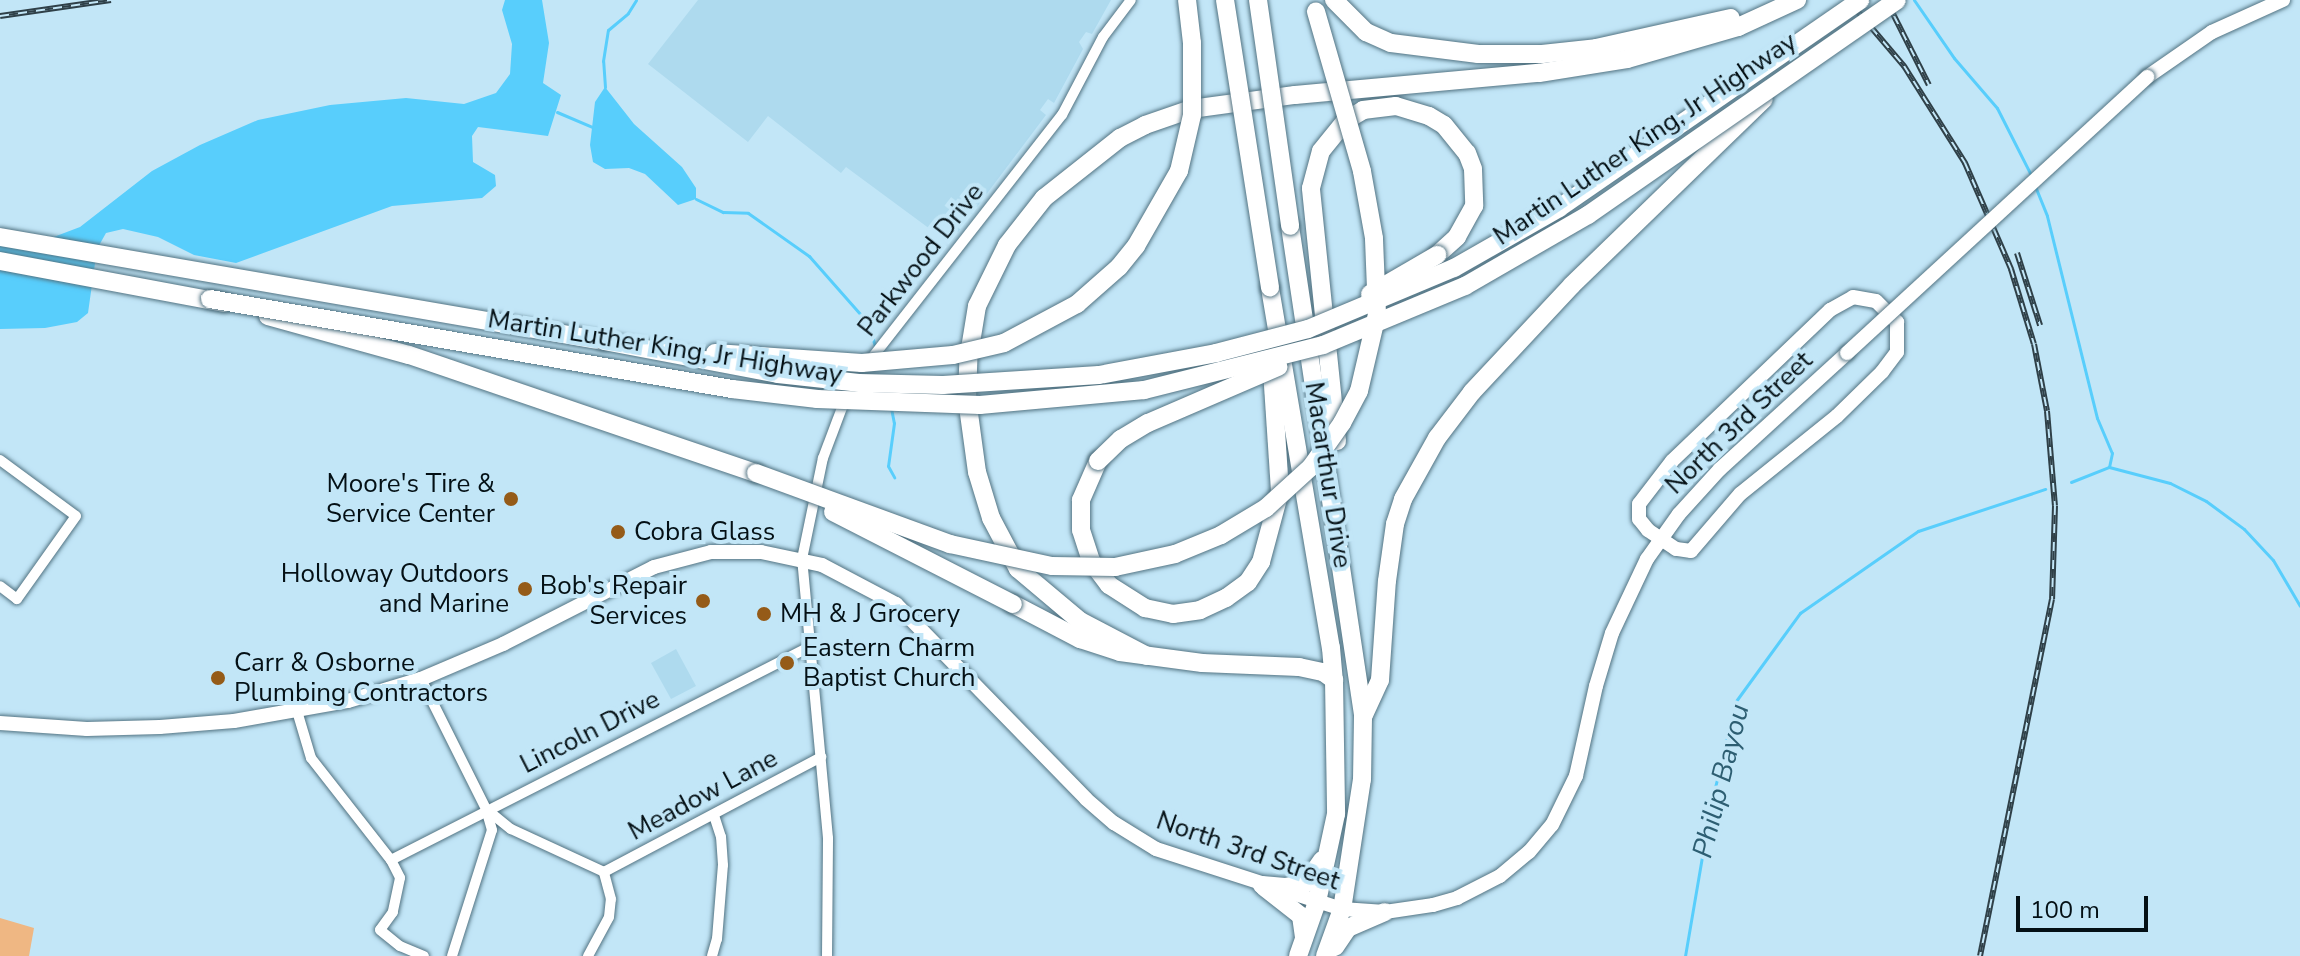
<!DOCTYPE html>
<html>
<head>
<meta charset="utf-8">
<style>
	body { margin:0 }
	#map { position:relative; width:2300px; height:956px; overflow:hidden; background:#c2e6f7; font-family:"Nunito Sans",sans-serif }
	div>[style] { position:absolute }
	[style*='--x'] { left:calc(var(--x)*1px); top:calc(var(--y)*1px); width:calc(var(--w)*1px); rotate:calc(var(--a)*1deg) }
	.built>* { inset:0; background:#aedaee }
	.green>* { inset:0; background:#efb783 }
	.water>* { inset:0; background:#58cefc }
	.stream>* { height:3px; margin:-1.5px; padding:0 1.5px; transform-origin:1.5px; border-radius:1.5px; background:#58cefc }
	.roads { filter:drop-shadow(0 0 2px #527382) drop-shadow(0 0 2px #527382) }
	.street>* { height:10px; margin:-5px; padding:0 5px; transform-origin:5px; border-radius:5px; background:#fff }
	.secondary>* { height:14px; margin:-7px; padding:0 7px; transform-origin:7px; border-radius:7px; background:#fff }
	.highway>* { height:18px; margin:-9px; padding:0 9px; transform-origin:9px; border-radius:9px; background:#fff }
	.rail>* { height:6px; margin-top:-3px; transform-origin:0; background:repeating-linear-gradient(90deg,#c2e6f7 0 9px,#2f4048 0 18px); box-sizing:border-box; border-block:2px solid #2f4048 }
	.bridges { filter:drop-shadow(0 0 2px #527382) drop-shadow(0 0 2px #527382) }
	.secondary-bridge>* { height:14px; margin:-7px; padding:0 7px; transform-origin:7px; border-radius:7px; background:#fff }
	.highway-bridge>* { height:18px; margin:-9px; padding:0 9px; transform-origin:9px; border-radius:9px; background:#fff }
	.dots>* { width:22px; height:22px; translate:-50% -50%; box-sizing:border-box; border:4px solid #c2e6f7; border-radius:50% }
	span { translate:-50% -50%; white-space:nowrap; text-align:center; line-height:1.15; -webkit-text-stroke:8px #c2e6f7; paint-order:stroke }
	.street-label { font-size:26px; color:#041015 }
	.poi-label { font-size:26px; color:#041015 }
	.right { translate:-100% -50%; text-align:right }
	.left { translate:0 -50%; text-align:left }
	.water-label { font-size:28px; color:#2d5e72; font-style:italic }
	.scale { position:absolute; left:2016px; top:896px; width:132px; height:36px; box-sizing:border-box; border:4px solid #041015; border-top:0; padding-left:10px; font-size:24px; line-height:28px; white-space:nowrap; color:#041015; -webkit-text-stroke:6px #c2e6f7; paint-order:stroke }
</style>
</head>
<body>
<div id="map">
	<div class="built">
		<i style="clip-path:polygon(698px 0,1111px 0,1092px 34px,1086px 32px,1079px 42px,1083px 49px,1054px 103px,1048px 99px,1040px 110px,1046px 115px,958px 232px,939px 217px,930px 229px,846px 167px,841px 173px,768px 116px,748px 142px,648px 64px)"></i>
		<i style="clip-path:polygon(676px 649px,696px 686px,671px 699px,651px 663px)"></i>
	</div>
	<div class="green">
		<i style="clip-path:polygon(0 918px,34px 928px,29px 956px,0 956px)"></i>
	</div>
	<div class="water">
		<i style="clip-path:polygon(505px 0,542px 0,549px 43px,543px 83px,561px 95px,548px 136px,478px 127px,472px 136px,473px 162px,495px 175px,496px 186px,482px 198px,392px 206px,236px 263px,194px 255px,158px 237px,123px 229px,106px 233px,97px 249px,88px 313px,77px 322px,45px 328px,0 329px,0 245px,51px 238px,80px 227px,152px 171px,200px 145px,258px 120px,330px 105px,406px 98px,464px 104px,496px 93px,510px 74px,512px 44px,502px 10px)"></i>
		<i style="clip-path:polygon(605px 87px,634px 124px,682px 167px,696px 188px,696px 199px,678px 205px,645px 174px,629px 168px,605px 169px,593px 162px,590px 145px,595px 102px)"></i>
	</div>
	<div class="stream">
		<i style="--x:1914;--y:0;--w:70;--a:55.4"></i>
		<i style="--x:1954;--y:58;--w:66;--a:49.3"></i>
		<i style="--x:1997;--y:108;--w:75;--a:63.1"></i>
		<i style="--x:605;--y:87;--w:26;--a:-94"></i>
		<i style="--x:603;--y:61;--w:31;--a:-81"></i>
		<i style="--x:608;--y:30;--w:26;--a:-40"></i>
		<i style="--x:628;--y:13;--w:15;--a:-58"></i>
		<i style="--x:557;--y:112;--w:38;--a:23"></i>
		<i style="--x:2035;--y:186;--w:32;--a:68"></i>
		<i style="--x:2047;--y:216;--w:208;--a:76.1"></i>
		<i style="--x:2097;--y:418;--w:38;--a:67"></i>
		<i style="--x:2112;--y:453;--w:14;--a:102"></i>
		<i style="--x:696;--y:199;--w:30;--a:26"></i>
		<i style="--x:723;--y:212;--w:25;--a:2"></i>
		<i style="--x:748;--y:213;--w:75;--a:35.2"></i>
		<i style="--x:809;--y:256;--w:89;--a:48.6"></i>
		<i style="--x:868;--y:323;--w:24;--a:73"></i>
		<i style="--x:891;--y:408;--w:15;--a:79"></i>
		<i style="--x:894;--y:423;--w:43;--a:97.9"></i>
		<i style="--x:888;--y:466;--w:13;--a:61"></i>
		<i style="--x:2071;--y:482;--w:41;--a:-21.5"></i>
		<i style="--x:2109;--y:467;--w:63;--a:14.7"></i>
		<i style="--x:2170;--y:483;--w:40;--a:26.6"></i>
		<i style="--x:2206;--y:501;--w:47;--a:36.4"></i>
		<i style="--x:2244;--y:529;--w:42;--a:46.9"></i>
		<i style="--x:2273;--y:560;--w:53;--a:59.6"></i>
		<i style="--x:1685;--y:956;--w:154;--a:-80.3"></i>
		<i style="--x:1711;--y:804;--w:106;--a:-76.4"></i>
		<i style="--x:1736;--y:701;--w:109;--a:-54"></i>
		<i style="--x:1800;--y:613;--w:144;--a:-34.8"></i>
		<i style="--x:1918;--y:531;--w:134;--a:-18.3"></i>
	</div>
	<div class="roads">
		<div class="street">
			<i style="--x:868;--y:363;--w:315;--a:-52"></i>
			<i style="--x:1062;--y:115;--w:88;--a:-62.3"></i>
			<i style="--x:1103;--y:37;--w:46;--a:-52.9"></i>
			<i style="--x:0;--y:460;--w:94;--a:36.4"></i>
			<i style="--x:76;--y:516;--w:102;--a:125.4"></i>
			<i style="--x:17;--y:599;--w:21;--a:-143"></i>
			<i style="--x:421;--y:679;--w:145;--a:63.4"></i>
			<i style="--x:486;--y:809;--w:32;--a:39"></i>
			<i style="--x:511;--y:829;--w:102;--a:24.8"></i>
			<i style="--x:297;--y:711;--w:49;--a:73.4"></i>
			<i style="--x:311;--y:758;--w:130;--a:51.9"></i>
			<i style="--x:391;--y:860;--w:20;--a:63"></i>
			<i style="--x:400;--y:878;--w:35;--a:102"></i>
			<i style="--x:393;--y:912;--w:22;--a:126"></i>
			<i style="--x:380;--y:930;--w:26;--a:39"></i>
			<i style="--x:400;--y:946;--w:26;--a:23"></i>
			<i style="--x:391;--y:860;--w:471;--a:-27"></i>
			<i style="--x:604;--y:872;--w:246;--a:-27.9"></i>
			<i style="--x:452;--y:956;--w:132;--a:-72.4"></i>
			<i style="--x:492;--y:830;--w:22;--a:-106"></i>
			<i style="--x:588;--y:956;--w:44;--a:-61.7"></i>
			<i style="--x:609;--y:917;--w:18;--a:-84"></i>
			<i style="--x:611;--y:899;--w:28;--a:-105"></i>
			<i style="--x:712;--y:956;--w:18;--a:-74"></i>
			<i style="--x:717;--y:939;--w:74;--a:-85.4"></i>
			<i style="--x:723;--y:865;--w:28;--a:-94"></i>
			<i style="--x:721;--y:837;--w:23;--a:-108"></i>
			<i style="--x:827;--y:956;--w:118;--a:-89.5"></i>
			<i style="--x:828;--y:838;--w:280;--a:-95.3"></i>
			<i style="--x:802;--y:559;--w:103;--a:-78.3"></i>
			<i style="--x:823;--y:458;--w:65;--a:-69.3"></i>
		</div>
		<div class="secondary">
			<i style="--x:2147;--y:77;--w:79;--a:-34.7"></i>
			<i style="--x:2212;--y:32;--w:78;--a:-24.3"></i>
			<i style="--x:1853;--y:297;--w:23;--a:10"></i>
			<i style="--x:1876;--y:301;--w:30;--a:45"></i>
			<i style="--x:1897;--y:322;--w:30;--a:90"></i>
			<i style="--x:1897;--y:352;--w:25;--a:127"></i>
			<i style="--x:1882;--y:372;--w:63;--a:135.6"></i>
			<i style="--x:1837;--y:416;--w:124;--a:141.2"></i>
			<i style="--x:1740;--y:494;--w:75;--a:130.7"></i>
			<i style="--x:1691;--y:551;--w:15;--a:-172"></i>
			<i style="--x:1676;--y:549;--w:34;--a:-146"></i>
			<i style="--x:1648;--y:530;--w:14;--a:-129"></i>
			<i style="--x:1639;--y:519;--w:15;--a:-90"></i>
			<i style="--x:1639;--y:504;--w:54;--a:-52.5"></i>
			<i style="--x:1672;--y:461;--w:219;--a:-43.7"></i>
			<i style="--x:1830;--y:310;--w:26;--a:-29"></i>
			<i style="--x:0;--y:723;--w:87;--a:3.9"></i>
			<i style="--x:87;--y:729;--w:73;--a:-1.6"></i>
			<i style="--x:160;--y:727;--w:74;--a:-4.6"></i>
			<i style="--x:234;--y:721;--w:116;--a:-10"></i>
			<i style="--x:348;--y:701;--w:76;--a:-16.8"></i>
			<i style="--x:421;--y:679;--w:89;--a:-23.1"></i>
			<i style="--x:503;--y:644;--w:169;--a:-27"></i>
			<i style="--x:654;--y:567;--w:59;--a:-14.7"></i>
			<i style="--x:711;--y:552;--w:50;--a:0"></i>
			<i style="--x:761;--y:552;--w:62;--a:12"></i>
			<i style="--x:822;--y:565;--w:84;--a:27.8"></i>
			<i style="--x:896;--y:604;--w:272;--a:45.7"></i>
			<i style="--x:1086;--y:799;--w:37;--a:41"></i>
			<i style="--x:1114;--y:823;--w:49;--a:31.8"></i>
			<i style="--x:1156;--y:849;--w:195;--a:17.9"></i>
			<i style="--x:1342;--y:909;--w:43;--a:4"></i>
			<i style="--x:1385;--y:912;--w:49;--a:-8.3"></i>
			<i style="--x:1433;--y:905;--w:25;--a:-16"></i>
			<i style="--x:1457;--y:898;--w:48;--a:-27.1"></i>
			<i style="--x:1500;--y:876;--w:38;--a:-40"></i>
			<i style="--x:1529;--y:852;--w:35;--a:-50"></i>
			<i style="--x:1552;--y:825;--w:55;--a:-63.9"></i>
			<i style="--x:1576;--y:776;--w:92;--a:-77.5"></i>
			<i style="--x:1596;--y:686;--w:55;--a:-73.2"></i>
			<i style="--x:1612;--y:633;--w:82;--a:-64.7"></i>
			<i style="--x:1647;--y:559;--w:55;--a:-54.6"></i>
			<i style="--x:1679;--y:514;--w:61;--a:-47.7"></i>
			<i style="--x:1720;--y:469;--w:172;--a:-42.4"></i>
		</div>
		<div class="highway">
			<i style="--x:1334;--y:0;--w:45;--a:45"></i>
			<i style="--x:1366;--y:32;--w:27;--a:24"></i>
			<i style="--x:1391;--y:43;--w:88;--a:7.2"></i>
			<i style="--x:1478;--y:54;--w:64;--a:0"></i>
			<i style="--x:1542;--y:54;--w:54;--a:-6.3"></i>
			<i style="--x:1596;--y:48;--w:138;--a:-12.5"></i>
			<i style="--x:1290;--y:226;--w:496;--a:81.5"></i>
			<i style="--x:1363;--y:717;--w:62;--a:90.9"></i>
			<i style="--x:1362;--y:779;--w:132;--a:98.7"></i>
			<i style="--x:1342;--y:909;--w:50;--a:109.9"></i>
			<i style="--x:0;--y:237;--w:613;--a:9.77"></i>
			<i style="--x:0;--y:261;--w:228;--a:10.6"></i>
			<i style="--x:1270;--y:288;--w:365;--a:80.4"></i>
			<i style="--x:1331;--y:648;--w:32;--a:85"></i>
			<i style="--x:1334;--y:680;--w:134;--a:89.1"></i>
			<i style="--x:1336;--y:814;--w:90;--a:102.2"></i>
			<i style="--x:1317;--y:902;--w:57;--a:109.4"></i>
			<i style="--x:268;--y:316;--w:146;--a:15.5"></i>
			<i style="--x:409;--y:355;--w:367;--a:18.8"></i>
			<i style="--x:1337;--y:441;--w:254;--a:-95.9"></i>
			<i style="--x:1311;--y:188;--w:38;--a:-75"></i>
			<i style="--x:1321;--y:151;--w:38;--a:-51"></i>
			<i style="--x:1345;--y:121;--w:21;--a:-31"></i>
			<i style="--x:1363;--y:110;--w:33;--a:-7"></i>
			<i style="--x:1396;--y:106;--w:34;--a:17"></i>
			<i style="--x:1429;--y:116;--w:17;--a:31"></i>
			<i style="--x:1444;--y:125;--w:36;--a:51"></i>
			<i style="--x:1467;--y:153;--w:17;--a:69"></i>
			<i style="--x:1473;--y:169;--w:37;--a:88"></i>
			<i style="--x:1474;--y:206;--w:35;--a:119"></i>
			<i style="--x:1457;--y:237;--w:27;--a:138"></i>
			<i style="--x:1098;--y:461;--w:43;--a:113.6"></i>
			<i style="--x:1081;--y:500;--w:30;--a:90"></i>
			<i style="--x:1081;--y:530;--w:33;--a:72"></i>
			<i style="--x:1091;--y:561;--w:30;--a:53"></i>
			<i style="--x:1109;--y:585;--w:43;--a:32.6"></i>
			<i style="--x:1145;--y:608;--w:29;--a:12"></i>
			<i style="--x:1173;--y:614;--w:27;--a:-8"></i>
			<i style="--x:1200;--y:610;--w:29;--a:-25"></i>
			<i style="--x:1226;--y:598;--w:27;--a:-36"></i>
			<i style="--x:1248;--y:582;--w:24;--a:-57"></i>
			<i style="--x:1261;--y:562;--w:73;--a:-75"></i>
			<i style="--x:1280;--y:491;--w:134;--a:-93.8"></i>
			<i style="--x:1013;--y:604;--w:76;--a:27.6"></i>
			<i style="--x:1080;--y:639;--w:42;--a:18"></i>
			<i style="--x:1120;--y:652;--w:83;--a:7.6"></i>
			<i style="--x:1202;--y:663;--w:97;--a:2.4"></i>
			<i style="--x:1299;--y:667;--w:25;--a:12"></i>
			<i style="--x:1323;--y:672;--w:14;--a:36"></i>
			<i style="--x:1147;--y:656;--w:76;--a:-152.4"></i>
			<i style="--x:1080;--y:621;--w:81;--a:-140"></i>
			<i style="--x:1018;--y:569;--w:58;--a:-117.9"></i>
			<i style="--x:991;--y:518;--w:48;--a:-106.9"></i>
			<i style="--x:977;--y:472;--w:74;--a:-97.8"></i>
			<i style="--x:967;--y:399;--w:38;--a:-88"></i>
			<i style="--x:968;--y:361;--w:56;--a:-80.7"></i>
			<i style="--x:977;--y:306;--w:68;--a:-63.8"></i>
			<i style="--x:1007;--y:245;--w:60;--a:-51.8"></i>
			<i style="--x:1044;--y:198;--w:97;--a:-38.3"></i>
			<i style="--x:1120;--y:138;--w:28;--a:-27"></i>
			<i style="--x:1145;--y:125;--w:49;--a:-19.2"></i>
			<i style="--x:1191;--y:109;--w:105;--a:-7.7"></i>
			<i style="--x:1295;--y:95;--w:245;--a:-5.2"></i>
			<i style="--x:1539;--y:73;--w:89;--a:-9"></i>
			<i style="--x:1627;--y:59;--w:116;--a:-16.1"></i>
			<i style="--x:1738;--y:27;--w:65;--a:-24.6"></i>
			<i style="--x:1363;--y:717;--w:41;--a:-65.3"></i>
			<i style="--x:1380;--y:680;--w:99;--a:-86"></i>
			<i style="--x:1387;--y:581;--w:58;--a:-82"></i>
			<i style="--x:1395;--y:524;--w:26;--a:-72"></i>
			<i style="--x:1403;--y:499;--w:70;--a:-60.9"></i>
			<i style="--x:1437;--y:438;--w:58;--a:-52.7"></i>
			<i style="--x:1472;--y:392;--w:146;--a:-46.9"></i>
			<i style="--x:1572;--y:285;--w:267;--a:-44.1"></i>
			<i style="--x:1262;--y:885;--w:23;--a:5"></i>
			<i style="--x:1285;--y:887;--w:21;--a:-11"></i>
			<i style="--x:1306;--y:883;--w:28;--a:-55"></i>
			<i style="--x:1264;--y:887;--w:47;--a:38.1"></i>
			<i style="--x:1301;--y:916;--w:22;--a:82"></i>
			<i style="--x:1335;--y:947;--w:23;--a:-56"></i>
			<i style="--x:1348;--y:928;--w:40;--a:-23.4"></i>
		</div>
	</div>
	<div class="rail">
		<i style="--x:1848;--y:0;--w:87;--a:49.7"></i>
		<i style="--x:1904;--y:66;--w:115;--a:57.8"></i>
		<i style="--x:1965;--y:163;--w:116;--a:66.5"></i>
		<i style="--x:2011;--y:269;--w:78;--a:73"></i>
		<i style="--x:2034;--y:344;--w:68;--a:79"></i>
		<i style="--x:2047;--y:411;--w:95;--a:85.2"></i>
		<i style="--x:2055;--y:506;--w:93;--a:91.8"></i>
		<i style="--x:2052;--y:599;--w:364;--a:101.4"></i>
		<i style="--x:1886;--y:0;--w:95;--a:63.2"></i>
		<i style="--x:0;--y:16;--w:112;--a:-8.2"></i>
		<i style="--x:2017;--y:253;--w:76;--a:72.3"></i>
	</div>
	<div class="bridges">
		<div class="secondary-bridge">
			<i style="--x:1847;--y:353;--w:408;--a:-42.6"></i>
		</div>
		<div class="highway-bridge">
			<i style="--x:1225;--y:0;--w:291;--a:81.1"></i>
			<i style="--x:1258;--y:0;--w:228;--a:81.9"></i>
			<i style="--x:1370;--y:294;--w:78;--a:-30.2"></i>
			<i style="--x:210;--y:299;--w:530;--a:9.78"></i>
			<i style="--x:732;--y:389;--w:86;--a:6.7"></i>
			<i style="--x:817;--y:399;--w:163;--a:2.1"></i>
			<i style="--x:980;--y:405;--w:165;--a:-5.2"></i>
			<i style="--x:1144;--y:390;--w:185;--a:-14.1"></i>
			<i style="--x:1323;--y:345;--w:154;--a:-22.6"></i>
			<i style="--x:1465;--y:286;--w:142;--a:-30"></i>
			<i style="--x:1588;--y:215;--w:376;--a:-34.8"></i>
			<i style="--x:604;--y:341;--w:177;--a:10.7"></i>
			<i style="--x:778;--y:374;--w:81;--a:6.3"></i>
			<i style="--x:859;--y:383;--w:84;--a:1.4"></i>
			<i style="--x:943;--y:385;--w:156;--a:-3.7"></i>
			<i style="--x:1099;--y:375;--w:119;--a:-10.6"></i>
			<i style="--x:1216;--y:353;--w:95;--a:-14.6"></i>
			<i style="--x:1308;--y:329;--w:158;--a:-22.7"></i>
			<i style="--x:1454;--y:268;--w:121;--a:-29.7"></i>
			<i style="--x:1559;--y:208;--w:366;--a:-34.6"></i>
			<i style="--x:715;--y:353;--w:147;--a:3.9"></i>
			<i style="--x:862;--y:363;--w:91;--a:-5"></i>
			<i style="--x:953;--y:355;--w:52;--a:-13.2"></i>
			<i style="--x:1004;--y:343;--w:83;--a:-28.1"></i>
			<i style="--x:1077;--y:304;--w:56;--a:-41.4"></i>
			<i style="--x:1119;--y:267;--w:27;--a:-51"></i>
			<i style="--x:1136;--y:246;--w:86;--a:-60.2"></i>
			<i style="--x:1179;--y:171;--w:57;--a:-76.9"></i>
			<i style="--x:1192;--y:115;--w:72;--a:-90"></i>
			<i style="--x:1192;--y:43;--w:43;--a:-96.6"></i>
			<i style="--x:1098;--y:461;--w:32;--a:-44"></i>
			<i style="--x:1121;--y:439;--w:31;--a:-31"></i>
			<i style="--x:1148;--y:423;--w:142;--a:-23.3"></i>
			<i style="--x:756;--y:473;--w:207;--a:20.1"></i>
			<i style="--x:950;--y:544;--w:104;--a:12.2"></i>
			<i style="--x:1052;--y:566;--w:63;--a:0.9"></i>
			<i style="--x:1115;--y:567;--w:61;--a:-12.2"></i>
			<i style="--x:1175;--y:554;--w:50;--a:-22.4"></i>
			<i style="--x:1221;--y:535;--w:52;--a:-31"></i>
			<i style="--x:1266;--y:508;--w:61;--a:-42.3"></i>
			<i style="--x:1311;--y:467;--w:54;--a:-54.8"></i>
			<i style="--x:1342;--y:423;--w:36;--a:-62"></i>
			<i style="--x:1359;--y:391;--w:79;--a:-76.8"></i>
			<i style="--x:1377;--y:314;--w:76;--a:-92.3"></i>
			<i style="--x:1374;--y:238;--w:68;--a:-100.2"></i>
			<i style="--x:1362;--y:171;--w:166;--a:-106.1"></i>
			<i style="--x:833;--y:512;--w:202;--a:27.1"></i>
		</div>
	</div>
	<div class="dots">
		<i style="left:511px;top:499px;background:#955b18"></i>
		<i style="left:618px;top:532px;background:#955b18"></i>
		<i style="left:525px;top:589px;background:#955b18"></i>
		<i style="left:703px;top:601px;background:#955b18"></i>
		<i style="left:764px;top:614px;background:#955b18"></i>
		<i style="left:787px;top:663px;background:#955b18"></i>
		<i style="left:218px;top:678px;background:#955b18"></i>
	</div>
	<div class="street-label">
		<span style="left:1645px;top:139px;rotate:-34deg">Martin Luther King, Jr Highway</span>
		<span style="left:921px;top:260px;rotate:-52deg">Parkwood Drive</span>
		<span style="left:665px;top:347px;rotate:9deg">Martin Luther King, Jr Highway</span>
		<span style="left:1739px;top:423px;rotate:-44deg">North 3rd Street</span>
		<span style="left:1328px;top:475px;rotate:81deg">Macarthur Drive</span>
		<span style="left:590px;top:732px;rotate:-27deg">Lincoln Drive</span>
		<span style="left:703px;top:795px;rotate:-28deg">Meadow Lane</span>
		<span style="left:1248px;top:851px;rotate:19deg">North 3rd Street</span>
	</div>
	<div class="poi-label">
		<span class="right" style="left:495px;top:499px">Moore's Tire &amp;<br>Service Center</span>
		<span class="left" style="left:634px;top:532px">Cobra Glass</span>
		<span class="right" style="left:509px;top:589px">Holloway Outdoors<br>and Marine</span>
		<span class="right" style="left:687px;top:601px">Bob's Repair<br>Services</span>
		<span class="left" style="left:780px;top:614px">MH &amp; J Grocery</span>
		<span class="left" style="left:803px;top:663px">Eastern Charm<br>Baptist Church</span>
		<span class="left" style="left:234px;top:678px">Carr &amp; Osborne<br>Plumbing Contractors</span>
	</div>
	<div class="water-label">
		<span style="left:1721px;top:781px;rotate:-76deg">Philip Bayou</span>
	</div>
	<div class="scale">100 m</div>
</div>
</body>
</html>
